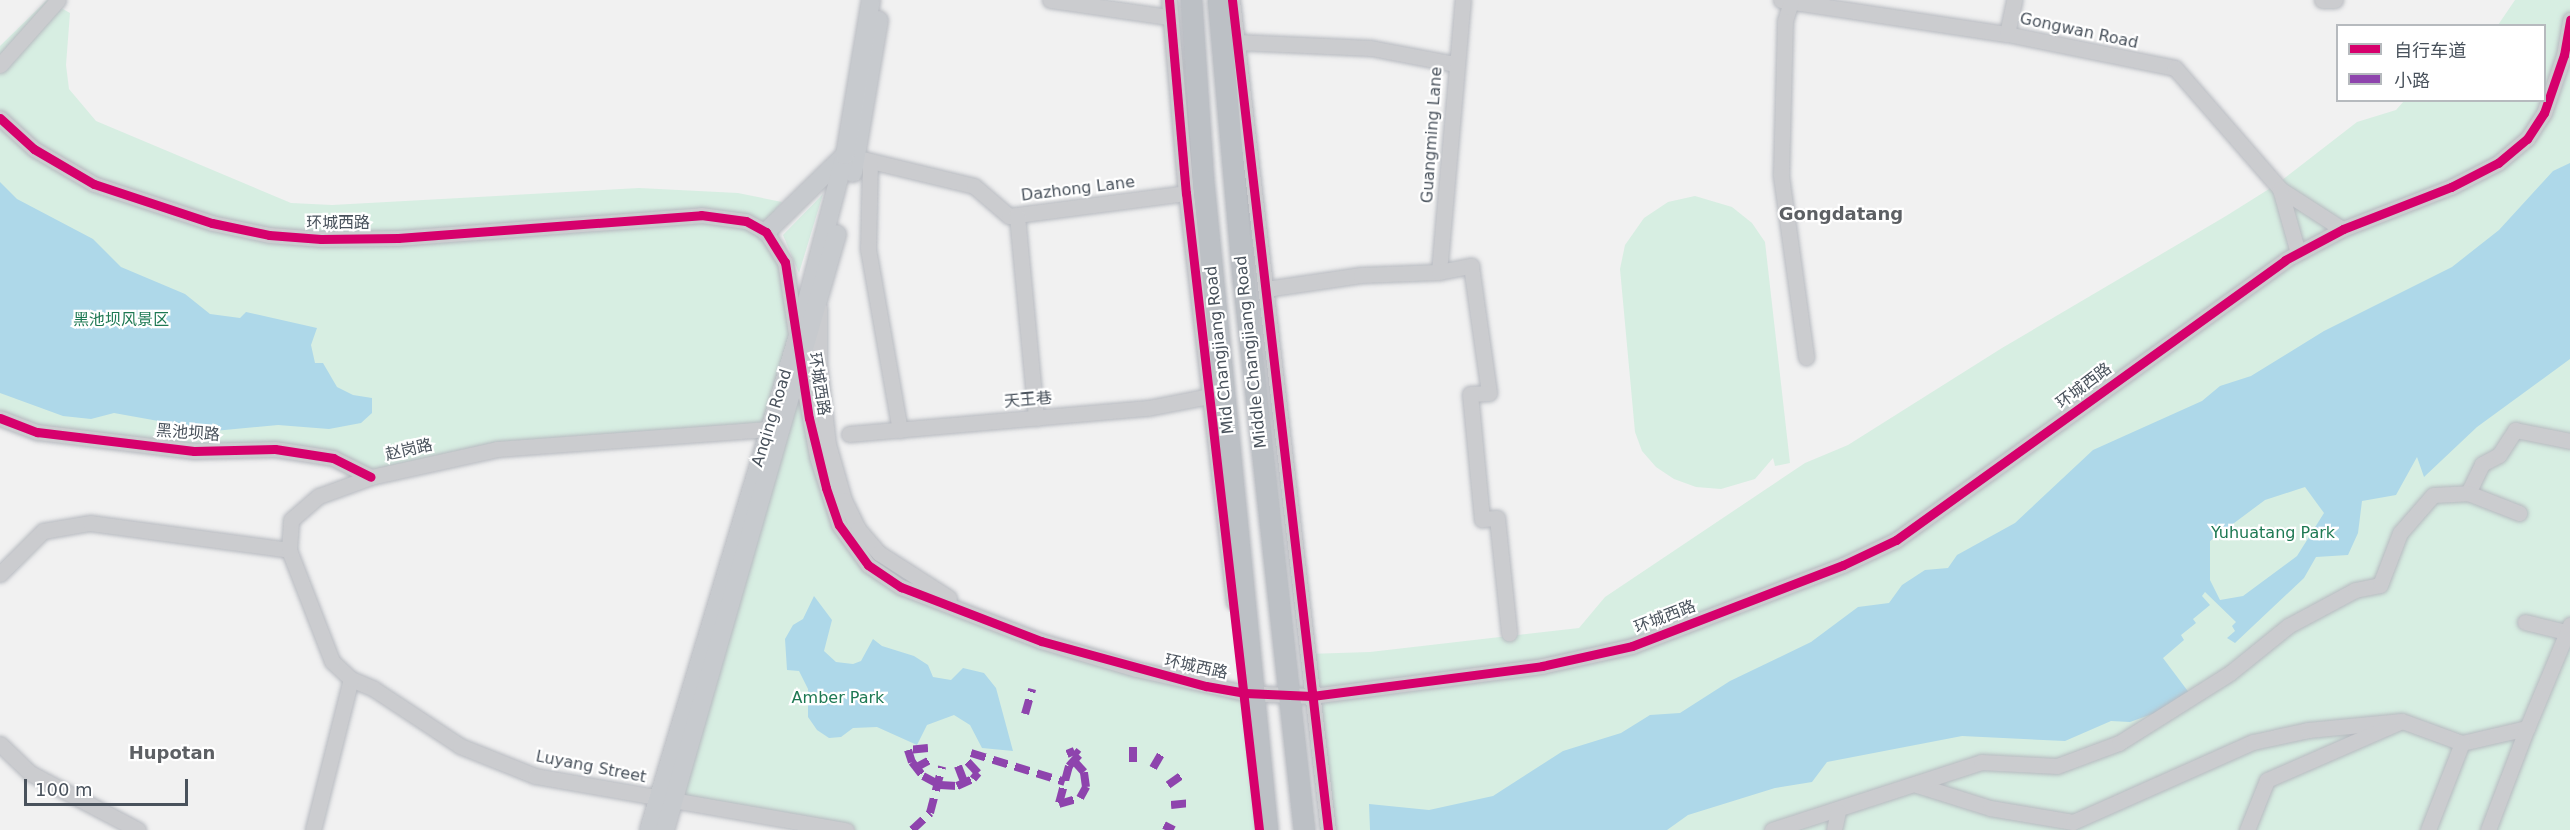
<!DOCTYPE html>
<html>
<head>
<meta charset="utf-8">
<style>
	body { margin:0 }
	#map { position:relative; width:2570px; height:830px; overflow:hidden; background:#f1f1f1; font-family:"DejaVu Sans","Noto Sans SC",sans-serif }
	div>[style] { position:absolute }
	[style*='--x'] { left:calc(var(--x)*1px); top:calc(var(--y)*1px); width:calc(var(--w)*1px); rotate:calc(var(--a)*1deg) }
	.green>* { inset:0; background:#d7eee2 }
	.water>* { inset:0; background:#aed8e9 }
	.roads { filter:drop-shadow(0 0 2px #b7bac0) drop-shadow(0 0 2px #b7bac0) }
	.minor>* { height:15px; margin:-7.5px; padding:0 7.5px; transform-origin:7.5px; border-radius:7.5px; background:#cbcccf }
	.major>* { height:18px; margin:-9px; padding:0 9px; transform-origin:9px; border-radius:9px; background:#c7cace }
	.highway>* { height:21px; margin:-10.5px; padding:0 10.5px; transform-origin:10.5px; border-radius:10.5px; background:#bcc0c5 }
	.quiet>* { height:8px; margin-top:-4px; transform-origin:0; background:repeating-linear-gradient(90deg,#8e44ad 0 15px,transparent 0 23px) }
	.cycleway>* { height:9px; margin:-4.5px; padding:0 4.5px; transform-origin:4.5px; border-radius:4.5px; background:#d6006c }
	span { translate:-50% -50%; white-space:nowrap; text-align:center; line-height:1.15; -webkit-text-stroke:4.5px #fff; paint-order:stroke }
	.street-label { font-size:16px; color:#49525c }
	.park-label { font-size:16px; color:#1e7953 }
	.neighbourhood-label { font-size:18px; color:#5d6064; font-weight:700 }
	.legend { position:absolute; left:2336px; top:24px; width:210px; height:78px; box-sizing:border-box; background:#fff; border:2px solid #b6babe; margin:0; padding:8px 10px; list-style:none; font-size:18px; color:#49525c }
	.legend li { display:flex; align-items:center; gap:12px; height:30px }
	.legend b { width:30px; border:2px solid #b6babe }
	.scale { position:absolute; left:24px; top:779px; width:164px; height:27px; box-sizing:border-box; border:3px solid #49525c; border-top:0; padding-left:8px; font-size:18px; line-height:21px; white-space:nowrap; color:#49525c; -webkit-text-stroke:4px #fff; paint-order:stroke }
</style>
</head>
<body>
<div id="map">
	<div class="green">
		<i style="clip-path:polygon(47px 0,70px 13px,66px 65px,69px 89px,96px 121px,291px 203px,332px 205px,639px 188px,738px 193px,782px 202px,760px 228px,777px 246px,797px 339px,768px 429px,497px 449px,371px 477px,333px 458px,194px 451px,0 418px,0 46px)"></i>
		<i style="clip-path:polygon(2515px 0,2570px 0,2570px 830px,1328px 830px,1307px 654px,1370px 652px,1579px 628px,1605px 597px,1805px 463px,1848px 445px,2002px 348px,2226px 216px,2277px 184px,2357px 122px,2396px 110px,2404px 101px,2544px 100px,2544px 26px,2498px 25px)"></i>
		<i style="clip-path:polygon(823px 194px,799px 273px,783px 235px)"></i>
		<i style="clip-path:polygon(1695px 196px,1732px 207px,1752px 223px,1765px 242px,1790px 463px,1775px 466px,1773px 458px,1755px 479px,1721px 489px,1696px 487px,1674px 479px,1656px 467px,1642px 451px,1635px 432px,1620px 269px,1625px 245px,1644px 218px,1668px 202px)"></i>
		<i style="clip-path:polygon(801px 366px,826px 488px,868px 565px,982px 619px,1245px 693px,1259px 830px,846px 830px,674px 801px)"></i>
	</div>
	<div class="water">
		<i style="clip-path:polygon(evenodd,2570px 163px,2570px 359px,2477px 427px,2424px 477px,2417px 457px,2396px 495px,2362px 501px,2358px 533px,2348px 555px,2316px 557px,2304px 578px,2235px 643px,2227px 638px,2235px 631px,2232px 626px,2236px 622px,2205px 592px,2202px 596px,2210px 605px,2193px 619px,2196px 623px,2181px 635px,2184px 640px,2163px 658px,2190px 694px,2169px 708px,2130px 722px,2111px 721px,2065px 741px,1962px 736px,1827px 762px,1812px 782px,1775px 788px,1688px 815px,1667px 830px,1370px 830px,1369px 804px,1429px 810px,1493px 796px,1563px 751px,1621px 733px,1650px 715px,1680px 713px,1730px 681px,1811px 642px,1858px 607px,1889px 603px,1902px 585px,1925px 570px,1948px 568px,1957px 555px,2015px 523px,2093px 450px,2202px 401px,2220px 386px,2251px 376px,2324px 331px,2452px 267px,2499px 230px,2553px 171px,2570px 163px,2305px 487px,2324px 513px,2297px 556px,2243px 596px,2220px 600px,2210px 580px,2210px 541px,2265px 500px,2305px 487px)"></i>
		<i style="clip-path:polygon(0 182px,17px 199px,93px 239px,121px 267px,185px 294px,210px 314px,240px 318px,246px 312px,317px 328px,311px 345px,315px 363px,323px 363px,337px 387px,353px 395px,372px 398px,372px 413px,361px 423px,329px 429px,278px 425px,214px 431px,114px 413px,91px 419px,63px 416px,0 393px)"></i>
		<i style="clip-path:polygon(814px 596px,832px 620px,824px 651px,836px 662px,853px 664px,861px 661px,873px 639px,882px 646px,914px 656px,928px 665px,933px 677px,951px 680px,963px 668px,984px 673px,996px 688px,1013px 751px,982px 748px,970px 725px,954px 715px,927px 725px,917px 745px,877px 727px,853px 728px,841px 737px,829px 738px,817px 730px,808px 717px,808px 689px,799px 671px,787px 670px,785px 639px,793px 625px,803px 619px)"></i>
	</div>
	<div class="roads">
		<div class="minor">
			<i style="--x:1050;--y:0;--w:119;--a:8.2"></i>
			<i style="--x:1169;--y:0;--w:194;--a:85"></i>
			<i style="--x:1186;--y:193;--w:412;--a:83.3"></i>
			<i style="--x:1232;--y:0;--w:836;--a:83.4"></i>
			<i style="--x:1781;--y:0;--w:229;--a:8.6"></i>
			<i style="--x:2007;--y:34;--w:171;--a:11.4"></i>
			<i style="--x:2175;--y:68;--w:160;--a:49"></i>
			<i style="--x:2280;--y:189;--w:74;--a:32.8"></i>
			<i style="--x:2322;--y:0;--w:13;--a:0"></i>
			<i style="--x:1791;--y:2;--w:20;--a:108"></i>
			<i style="--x:1785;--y:21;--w:155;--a:91.5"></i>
			<i style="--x:1781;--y:176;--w:183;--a:82.1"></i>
			<i style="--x:2007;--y:34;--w:35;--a:-78"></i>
			<i style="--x:1237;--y:42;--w:134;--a:2.6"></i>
			<i style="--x:1371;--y:48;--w:86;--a:10.8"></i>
			<i style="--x:0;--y:65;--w:87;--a:-48.3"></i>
			<i style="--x:0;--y:118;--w:46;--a:42.4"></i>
			<i style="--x:34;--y:149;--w:69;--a:30.3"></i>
			<i style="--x:94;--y:184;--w:124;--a:18.3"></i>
			<i style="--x:212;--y:223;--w:58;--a:11.9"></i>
			<i style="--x:269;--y:235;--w:52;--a:4.4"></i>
			<i style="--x:321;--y:239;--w:77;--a:-0.7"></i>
			<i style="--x:398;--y:238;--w:304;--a:-4.3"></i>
			<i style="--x:701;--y:215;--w:45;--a:7.6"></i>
			<i style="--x:746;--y:221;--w:23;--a:29"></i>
			<i style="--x:766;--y:232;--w:36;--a:58"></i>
			<i style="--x:785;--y:262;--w:73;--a:81.3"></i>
			<i style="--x:846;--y:155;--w:132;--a:13.6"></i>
			<i style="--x:974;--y:186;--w:46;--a:40.6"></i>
			<i style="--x:1009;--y:216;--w:178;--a:-7.4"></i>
			<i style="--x:870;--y:161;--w:88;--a:91.3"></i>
			<i style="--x:868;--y:249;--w:184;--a:80"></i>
			<i style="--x:2280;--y:189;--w:66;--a:74.3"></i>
			<i style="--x:1017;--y:216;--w:203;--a:84.6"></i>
			<i style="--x:1439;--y:272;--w:273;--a:-85"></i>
			<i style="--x:1266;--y:289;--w:96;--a:-8.4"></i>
			<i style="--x:1361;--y:275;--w:78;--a:-2.2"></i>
			<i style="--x:1439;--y:272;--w:33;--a:-11"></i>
			<i style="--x:1471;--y:266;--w:128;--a:81.9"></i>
			<i style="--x:1489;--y:393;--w:19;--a:177"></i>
			<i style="--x:1470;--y:394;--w:126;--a:84.5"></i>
			<i style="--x:1482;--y:519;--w:15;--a:-4"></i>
			<i style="--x:1497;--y:518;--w:116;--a:84"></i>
			<i style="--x:819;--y:308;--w:56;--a:90"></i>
			<i style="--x:819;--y:364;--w:81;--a:83.6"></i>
			<i style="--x:828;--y:444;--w:58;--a:74.1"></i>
			<i style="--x:844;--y:500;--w:32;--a:64"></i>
			<i style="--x:858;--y:529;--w:32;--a:49"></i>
			<i style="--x:879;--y:553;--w:83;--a:32.7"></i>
			<i style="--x:800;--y:364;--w:95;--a:79.6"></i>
			<i style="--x:817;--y:457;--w:71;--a:72.1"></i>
			<i style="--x:839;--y:525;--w:49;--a:54.1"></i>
			<i style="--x:868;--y:565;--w:40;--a:34"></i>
			<i style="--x:901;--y:587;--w:150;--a:21.1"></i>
			<i style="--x:1041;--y:641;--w:99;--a:16.4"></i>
			<i style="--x:1136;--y:669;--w:112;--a:12.4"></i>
			<i style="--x:1245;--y:693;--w:67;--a:2.6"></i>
			<i style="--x:1312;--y:696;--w:232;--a:-7.4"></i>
			<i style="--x:1542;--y:666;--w:92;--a:-12.5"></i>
			<i style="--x:1632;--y:646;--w:226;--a:-21"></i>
			<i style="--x:1843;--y:565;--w:59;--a:-25.3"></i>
			<i style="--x:1896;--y:540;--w:479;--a:-35.7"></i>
			<i style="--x:2285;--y:260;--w:66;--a:-28.1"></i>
			<i style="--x:2343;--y:229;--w:116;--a:-21.3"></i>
			<i style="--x:2451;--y:187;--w:53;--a:-27.1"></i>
			<i style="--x:2498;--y:163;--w:38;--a:-40"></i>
			<i style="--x:2527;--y:139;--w:31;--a:-57"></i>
			<i style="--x:2544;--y:113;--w:61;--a:-71"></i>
			<i style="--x:2564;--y:55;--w:36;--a:-80"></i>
			<i style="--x:0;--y:418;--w:40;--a:21"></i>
			<i style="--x:37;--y:432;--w:158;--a:6.9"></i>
			<i style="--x:194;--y:451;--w:81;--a:-1.4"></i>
			<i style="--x:275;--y:449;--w:59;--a:8.8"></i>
			<i style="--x:333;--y:458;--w:42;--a:26.6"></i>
			<i style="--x:849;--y:434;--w:300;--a:-5"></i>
			<i style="--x:1148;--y:408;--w:63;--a:-11"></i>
			<i style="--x:2468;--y:493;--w:32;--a:-64"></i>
			<i style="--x:2482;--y:464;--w:19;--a:-28"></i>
			<i style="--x:2499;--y:455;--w:30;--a:-57"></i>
			<i style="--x:2515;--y:430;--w:56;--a:11.3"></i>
			<i style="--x:0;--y:574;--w:61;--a:-45"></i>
			<i style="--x:43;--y:531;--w:48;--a:-9.7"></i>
			<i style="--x:90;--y:523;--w:201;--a:7.7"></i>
			<i style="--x:2525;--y:622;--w:46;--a:13.7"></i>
			<i style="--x:351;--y:679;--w:25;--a:23"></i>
			<i style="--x:374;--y:689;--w:103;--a:33.5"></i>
			<i style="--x:460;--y:746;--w:81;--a:21.8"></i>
			<i style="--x:535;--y:776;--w:316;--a:9.9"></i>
			<i style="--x:0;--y:744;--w:42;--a:44"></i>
			<i style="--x:30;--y:773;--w:122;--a:27.8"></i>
			<i style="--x:1917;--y:785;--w:77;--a:17.5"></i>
			<i style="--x:1990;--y:808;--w:84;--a:9.6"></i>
			<i style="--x:2073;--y:822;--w:197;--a:-24"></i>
			<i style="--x:2253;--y:742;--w:56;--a:-12.3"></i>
			<i style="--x:2308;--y:730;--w:94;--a:-5.5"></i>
			<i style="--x:313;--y:830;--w:156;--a:-75.9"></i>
			<i style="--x:351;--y:679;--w:26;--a:-137"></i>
			<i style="--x:332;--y:661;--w:119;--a:-111.2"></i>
			<i style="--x:289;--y:550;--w:30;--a:-86"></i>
			<i style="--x:291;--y:520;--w:37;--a:-41"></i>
			<i style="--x:319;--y:496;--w:55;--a:-20.1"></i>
			<i style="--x:371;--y:477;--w:129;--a:-12.5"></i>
			<i style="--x:497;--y:449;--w:272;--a:-4.2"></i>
			<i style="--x:1772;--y:830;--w:220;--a:-18"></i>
			<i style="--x:1981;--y:762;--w:76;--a:3"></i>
			<i style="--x:2057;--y:766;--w:66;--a:-20.4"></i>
			<i style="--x:2119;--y:743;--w:131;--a:-32.2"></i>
			<i style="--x:2230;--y:673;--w:75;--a:-39"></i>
			<i style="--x:2288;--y:626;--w:76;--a:-28.2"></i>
			<i style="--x:2355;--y:590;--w:25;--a:-11"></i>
			<i style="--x:2380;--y:585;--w:56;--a:-69"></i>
			<i style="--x:2400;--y:533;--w:50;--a:-49"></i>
			<i style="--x:2433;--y:495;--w:35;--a:-3"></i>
			<i style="--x:2468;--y:493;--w:55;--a:21.4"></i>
			<i style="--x:1834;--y:830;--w:19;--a:-78"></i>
			<i style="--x:2247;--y:830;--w:54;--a:-68.2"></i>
			<i style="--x:2267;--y:780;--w:147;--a:-23.6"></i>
			<i style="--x:2402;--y:721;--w:64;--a:20.1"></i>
			<i style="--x:2462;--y:743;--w:67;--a:-13"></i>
			<i style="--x:2527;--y:728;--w:112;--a:-67.3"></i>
			<i style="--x:2428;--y:830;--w:93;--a:-68.7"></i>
			<i style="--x:2488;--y:830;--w:109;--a:-69.1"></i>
		</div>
		<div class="major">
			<i style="--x:853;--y:173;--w:155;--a:-80.4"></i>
			<i style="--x:766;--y:232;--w:110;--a:-44.3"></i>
			<i style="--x:649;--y:830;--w:513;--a:-73.23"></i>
			<i style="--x:797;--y:339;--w:190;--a:-75.4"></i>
			<i style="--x:845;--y:155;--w:157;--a:-80.5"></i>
			<i style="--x:665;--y:830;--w:620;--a:-73.9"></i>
		</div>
		<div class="highway">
			<i style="--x:1191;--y:0;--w:180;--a:86.2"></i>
			<i style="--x:1203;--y:180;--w:653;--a:84.38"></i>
			<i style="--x:1218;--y:0;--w:280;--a:84.9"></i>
			<i style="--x:1243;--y:279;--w:554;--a:83.68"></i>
		</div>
	</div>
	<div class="quiet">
		<i style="--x:1025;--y:714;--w:26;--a:-74"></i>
		<i style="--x:1133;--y:747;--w:15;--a:90"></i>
		<i style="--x:928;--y:748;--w:20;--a:174"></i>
		<i style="--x:908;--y:750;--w:13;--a:72"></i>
		<i style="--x:912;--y:762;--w:18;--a:52"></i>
		<i style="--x:923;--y:776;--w:19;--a:28"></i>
		<i style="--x:940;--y:785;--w:17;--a:3"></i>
		<i style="--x:957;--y:786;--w:17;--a:-24"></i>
		<i style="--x:973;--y:779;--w:8;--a:-50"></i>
		<i style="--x:978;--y:773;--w:18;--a:-133"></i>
		<i style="--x:971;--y:753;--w:98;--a:17.1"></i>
		<i style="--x:1067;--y:754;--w:8;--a:-23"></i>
		<i style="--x:1074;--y:751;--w:6;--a:39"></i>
		<i style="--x:1079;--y:755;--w:15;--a:132"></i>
		<i style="--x:1069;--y:766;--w:39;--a:105"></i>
		<i style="--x:1059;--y:804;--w:22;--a:-16"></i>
		<i style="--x:1080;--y:798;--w:13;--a:-61"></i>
		<i style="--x:1086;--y:787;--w:15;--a:-98"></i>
		<i style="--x:1084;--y:772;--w:15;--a:-132"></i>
		<i style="--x:958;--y:766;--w:19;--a:69"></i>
		<i style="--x:915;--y:768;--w:19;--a:-28"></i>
		<i style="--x:1153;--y:768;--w:16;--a:-60"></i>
		<i style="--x:1168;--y:785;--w:16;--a:-35"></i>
		<i style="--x:1171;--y:805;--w:18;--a:-6"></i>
		<i style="--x:1164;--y:825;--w:11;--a:27"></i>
		<i style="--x:912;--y:830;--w:25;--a:-43"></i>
		<i style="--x:930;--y:813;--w:48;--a:-75.4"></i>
	</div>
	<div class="cycleway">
		<i style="--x:1169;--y:0;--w:194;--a:85"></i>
		<i style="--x:1186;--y:193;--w:641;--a:83.46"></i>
		<i style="--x:1232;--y:0;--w:836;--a:83.4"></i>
		<i style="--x:0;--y:118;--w:46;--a:42.4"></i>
		<i style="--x:34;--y:149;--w:69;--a:30.3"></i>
		<i style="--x:94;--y:184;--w:124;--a:18.3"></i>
		<i style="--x:212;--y:223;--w:58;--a:11.9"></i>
		<i style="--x:269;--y:235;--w:52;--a:4.4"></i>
		<i style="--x:321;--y:239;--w:77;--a:-0.7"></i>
		<i style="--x:398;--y:238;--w:304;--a:-4.3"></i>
		<i style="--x:701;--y:215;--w:45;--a:7.6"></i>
		<i style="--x:746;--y:221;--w:23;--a:29"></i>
		<i style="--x:766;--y:232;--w:36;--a:58"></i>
		<i style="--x:785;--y:262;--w:158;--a:81.3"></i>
		<i style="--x:809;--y:418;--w:72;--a:76.3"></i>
		<i style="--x:826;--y:488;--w:39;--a:71"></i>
		<i style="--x:839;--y:525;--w:49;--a:54.1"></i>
		<i style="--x:868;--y:565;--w:40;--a:34"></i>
		<i style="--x:901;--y:587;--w:150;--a:21.1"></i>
		<i style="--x:1041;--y:641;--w:171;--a:15.3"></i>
		<i style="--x:1206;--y:686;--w:40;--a:10"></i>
		<i style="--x:1245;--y:693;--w:67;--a:2.6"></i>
		<i style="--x:1312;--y:696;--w:232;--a:-7.4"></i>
		<i style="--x:1542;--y:666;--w:92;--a:-12.5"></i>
		<i style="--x:1632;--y:646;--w:226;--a:-21"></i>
		<i style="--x:1843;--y:565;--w:59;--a:-25.3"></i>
		<i style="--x:1896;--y:540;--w:479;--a:-35.7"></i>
		<i style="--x:2285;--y:260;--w:66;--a:-28.1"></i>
		<i style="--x:2343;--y:229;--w:116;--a:-21.3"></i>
		<i style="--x:2451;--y:187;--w:53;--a:-27.1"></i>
		<i style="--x:2498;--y:163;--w:38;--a:-40"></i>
		<i style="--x:2527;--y:139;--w:31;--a:-57"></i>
		<i style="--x:2544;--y:113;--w:61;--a:-71"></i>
		<i style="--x:2564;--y:55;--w:36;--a:-80"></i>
		<i style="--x:0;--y:418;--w:40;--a:21"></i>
		<i style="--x:37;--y:432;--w:158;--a:6.9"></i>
		<i style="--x:194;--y:451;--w:81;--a:-1.4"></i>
		<i style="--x:275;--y:449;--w:59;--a:8.8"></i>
		<i style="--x:333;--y:458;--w:42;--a:26.6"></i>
	</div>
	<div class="street-label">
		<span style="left:2079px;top:31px;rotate:12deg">Gongwan Road</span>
		<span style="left:1432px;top:135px;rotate:-86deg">Guangming Lane</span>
		<span style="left:1078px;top:189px;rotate:-7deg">Dazhong Lane</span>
		<span style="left:338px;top:223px">环城西路</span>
		<span style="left:1220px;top:350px;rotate:-96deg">Mid Changjiang Road</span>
		<span style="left:1251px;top:352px;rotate:-96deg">Middle Changjiang Road</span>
		<span style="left:819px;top:384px;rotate:81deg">环城西路</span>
		<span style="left:2084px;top:386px;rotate:-37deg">环城西路</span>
		<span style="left:1028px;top:400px;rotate:-5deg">天王巷</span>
		<span style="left:772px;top:418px;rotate:-73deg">Anqing Road</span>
		<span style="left:188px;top:433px;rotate:4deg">黑池坝路</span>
		<span style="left:409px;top:450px;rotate:-13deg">赵岗路</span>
		<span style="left:1665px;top:617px;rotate:-21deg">环城西路</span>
		<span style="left:1196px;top:667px;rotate:12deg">环城西路</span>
		<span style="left:591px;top:767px;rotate:11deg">Luyang Street</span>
	</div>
	<div class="park-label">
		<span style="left:121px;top:320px">黑池坝风景区</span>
		<span style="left:2273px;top:533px">Yuhuatang Park</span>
		<span style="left:838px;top:698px">Amber Park</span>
	</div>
	<div class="neighbourhood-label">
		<span style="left:1841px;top:214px">Gongdatang</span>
		<span style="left:172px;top:753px">Hupotan</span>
	</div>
	<ul class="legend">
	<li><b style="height:8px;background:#d6006c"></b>自行车道</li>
	<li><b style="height:8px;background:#8e44ad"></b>小路</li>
	</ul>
	<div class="scale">100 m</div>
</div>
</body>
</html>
